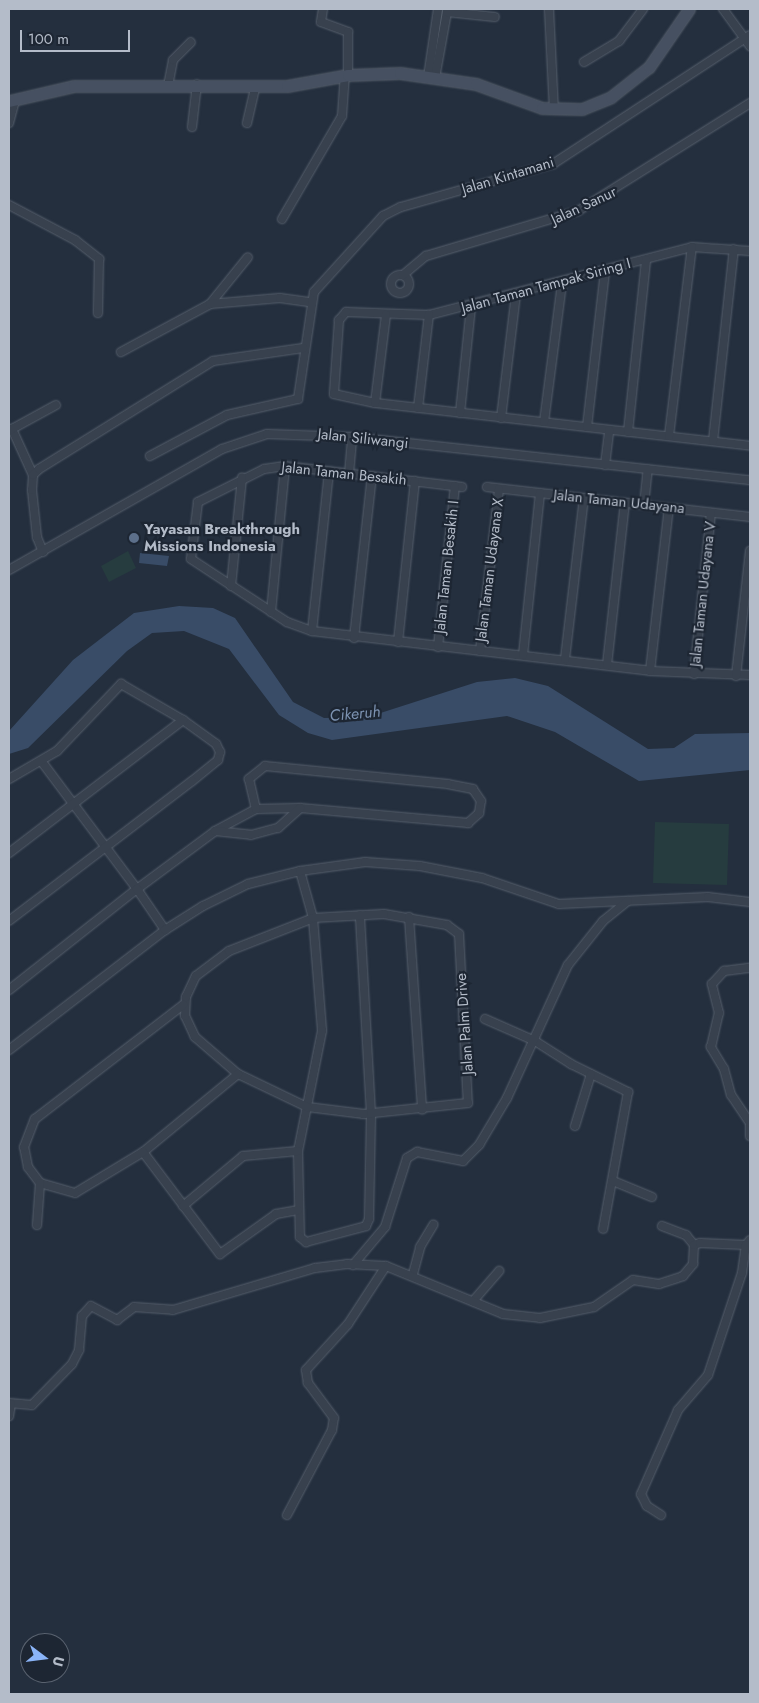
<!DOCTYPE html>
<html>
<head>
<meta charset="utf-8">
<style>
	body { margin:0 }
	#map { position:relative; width:759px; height:1703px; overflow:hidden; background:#242f3e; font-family:Jost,sans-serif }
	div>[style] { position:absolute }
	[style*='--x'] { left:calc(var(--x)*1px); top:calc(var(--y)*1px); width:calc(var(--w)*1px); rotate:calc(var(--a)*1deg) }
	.green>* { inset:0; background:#263c3f }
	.water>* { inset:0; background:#394c67 }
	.roads { filter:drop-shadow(0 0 1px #565f6c) drop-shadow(0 0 1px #565f6c) }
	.street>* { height:8px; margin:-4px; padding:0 4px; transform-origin:4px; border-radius:4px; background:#38414e }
	.street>.ring { margin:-4px; padding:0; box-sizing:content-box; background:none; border:8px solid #38414e; border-radius:50% }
	.secondary>* { height:11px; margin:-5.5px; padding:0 5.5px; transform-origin:5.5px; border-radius:5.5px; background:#465061 }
	.dots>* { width:14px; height:14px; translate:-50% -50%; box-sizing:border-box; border:2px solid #1d2633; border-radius:50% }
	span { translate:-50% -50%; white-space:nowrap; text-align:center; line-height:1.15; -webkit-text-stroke:4.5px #1d2633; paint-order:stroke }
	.street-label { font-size:15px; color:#b4bcc9 }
	.poi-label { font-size:15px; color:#b4bcc9; font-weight:700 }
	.left { translate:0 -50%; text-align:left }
	.water-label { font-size:16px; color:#7c92b1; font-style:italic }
	.frame { position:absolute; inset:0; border:10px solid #b4bcc9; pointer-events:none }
	.north { position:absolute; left:20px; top:1633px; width:50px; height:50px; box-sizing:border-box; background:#1d2633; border:1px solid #59626f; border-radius:50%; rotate:105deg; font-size:14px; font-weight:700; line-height:20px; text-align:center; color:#b4bcc9 }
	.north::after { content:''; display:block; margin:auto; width:18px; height:22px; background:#8ab4f8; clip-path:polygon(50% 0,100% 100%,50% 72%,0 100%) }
	.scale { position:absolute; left:20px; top:30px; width:110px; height:22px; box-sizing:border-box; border:2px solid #b4bcc9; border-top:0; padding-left:6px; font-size:15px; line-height:18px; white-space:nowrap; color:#b4bcc9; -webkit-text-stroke:4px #1d2633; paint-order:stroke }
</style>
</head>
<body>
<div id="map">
	<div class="green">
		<i style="clip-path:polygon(128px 551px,136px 568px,109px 582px,101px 566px)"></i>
		<i style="clip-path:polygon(655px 822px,729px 824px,727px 885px,653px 883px)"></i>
	</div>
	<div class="water">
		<i style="clip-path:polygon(140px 553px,169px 556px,167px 566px,139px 563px)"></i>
		<i style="clip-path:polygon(179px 606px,213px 608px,235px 618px,293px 702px,324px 718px,368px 717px,477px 682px,515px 678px,548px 686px,648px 749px,674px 748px,695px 734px,750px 733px,750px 770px,639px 781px,555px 732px,507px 716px,332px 740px,308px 733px,279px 715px,229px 649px,184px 631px,152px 633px,127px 651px,28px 748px,9px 754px,9px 731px,73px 660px,134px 613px)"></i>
	</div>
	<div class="roads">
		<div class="street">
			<i style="--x:323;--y:9;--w:13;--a:99"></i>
			<i style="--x:321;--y:22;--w:29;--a:20"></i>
			<i style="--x:348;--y:32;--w:43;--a:90"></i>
			<i style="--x:549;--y:9;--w:101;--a:87.2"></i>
			<i style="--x:723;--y:9;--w:46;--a:53.9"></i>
			<i style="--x:584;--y:62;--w:41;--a:-31"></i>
			<i style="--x:619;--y:41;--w:40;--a:-53"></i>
			<i style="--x:428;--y:77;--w:69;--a:-81.6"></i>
			<i style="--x:435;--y:78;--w:67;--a:-79.7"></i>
			<i style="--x:447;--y:12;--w:48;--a:5.9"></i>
			<i style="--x:168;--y:86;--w:26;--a:-79"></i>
			<i style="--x:173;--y:60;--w:25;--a:-45"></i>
			<i style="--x:9;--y:123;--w:24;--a:-75"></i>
			<i style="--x:247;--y:123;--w:39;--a:-77"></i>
			<i style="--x:192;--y:127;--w:43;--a:-83.4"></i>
			<i style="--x:9;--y:205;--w:75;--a:27.9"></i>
			<i style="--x:75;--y:240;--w:31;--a:38"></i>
			<i style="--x:99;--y:259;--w:54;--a:91.1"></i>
			<i style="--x:282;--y:219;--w:119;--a:-59.8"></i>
			<i style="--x:342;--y:116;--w:39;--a:-86"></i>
			<i style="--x:750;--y:251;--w:58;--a:-176.1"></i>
			<i style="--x:692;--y:247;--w:272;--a:165.5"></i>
			<i style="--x:429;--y:315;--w:83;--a:-177.9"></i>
			<i style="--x:346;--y:312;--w:11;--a:131"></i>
			<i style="--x:339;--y:320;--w:74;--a:93.9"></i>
			<i style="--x:334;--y:394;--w:42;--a:12.4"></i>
			<i style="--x:375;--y:403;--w:377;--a:6.5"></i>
			<i class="ring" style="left:391px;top:275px;width:10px;height:10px"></i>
			<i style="--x:403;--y:275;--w:30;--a:-40"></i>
			<i style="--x:426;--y:256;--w:159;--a:-16.5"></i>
			<i style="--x:578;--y:211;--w:203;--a:-32.1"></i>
			<i style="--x:210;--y:304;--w:60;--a:-51"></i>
			<i style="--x:121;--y:352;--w:101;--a:-28.3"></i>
			<i style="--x:210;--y:304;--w:70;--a:-4.9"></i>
			<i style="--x:280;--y:298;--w:29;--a:8"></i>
			<i style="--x:375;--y:403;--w:89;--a:-82.9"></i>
			<i style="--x:418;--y:408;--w:94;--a:-83.3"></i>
			<i style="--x:460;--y:413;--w:108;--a:-84.1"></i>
			<i style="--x:501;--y:418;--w:125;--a:-83.1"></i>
			<i style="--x:544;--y:422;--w:140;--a:-82.6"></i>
			<i style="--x:587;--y:427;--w:157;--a:-83.4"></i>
			<i style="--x:628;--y:432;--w:173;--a:-84"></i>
			<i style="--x:669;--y:436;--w:190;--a:-83.1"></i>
			<i style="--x:713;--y:441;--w:193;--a:-83.8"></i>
			<i style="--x:150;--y:456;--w:87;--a:-28"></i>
			<i style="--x:227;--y:415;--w:73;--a:-12.7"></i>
			<i style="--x:298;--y:399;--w:108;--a:-81.5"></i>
			<i style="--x:314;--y:292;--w:103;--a:-47.8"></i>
			<i style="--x:383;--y:216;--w:20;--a:-27"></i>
			<i style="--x:401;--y:207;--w:158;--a:-15.8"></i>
			<i style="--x:553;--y:164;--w:235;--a:-33.2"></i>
			<i style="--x:605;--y:465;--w:35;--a:-83"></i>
			<i style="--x:349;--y:474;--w:37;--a:-85"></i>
			<i style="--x:33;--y:475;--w:51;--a:-114.5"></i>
			<i style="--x:12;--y:429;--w:50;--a:-28.6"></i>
			<i style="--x:462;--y:487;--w:178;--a:-173.2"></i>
			<i style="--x:285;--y:466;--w:21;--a:172"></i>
			<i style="--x:264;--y:469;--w:74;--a:153.4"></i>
			<i style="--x:198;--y:502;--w:57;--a:97"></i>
			<i style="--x:191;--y:559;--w:115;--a:33.3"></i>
			<i style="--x:287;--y:622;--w:27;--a:20"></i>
			<i style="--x:312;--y:631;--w:340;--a:6.7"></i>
			<i style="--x:650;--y:671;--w:100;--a:2.3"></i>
			<i style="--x:487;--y:487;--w:265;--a:6.5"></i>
			<i style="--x:644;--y:505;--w:36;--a:-84"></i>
			<i style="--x:43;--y:552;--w:16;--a:-112"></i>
			<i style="--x:37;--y:537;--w:47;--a:-96.1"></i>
			<i style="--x:32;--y:490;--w:15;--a:-86"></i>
			<i style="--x:33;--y:475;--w:8;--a:-45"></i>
			<i style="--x:39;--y:469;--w:205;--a:-31.8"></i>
			<i style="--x:213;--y:361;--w:91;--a:-8.2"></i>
			<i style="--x:9;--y:570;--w:245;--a:-29.6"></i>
			<i style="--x:222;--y:449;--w:47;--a:-18.4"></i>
			<i style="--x:267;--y:434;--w:85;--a:2"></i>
			<i style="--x:352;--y:437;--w:400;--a:6.2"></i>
			<i style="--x:231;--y:586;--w:109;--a:-84.2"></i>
			<i style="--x:271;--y:612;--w:147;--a:-84.5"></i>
			<i style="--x:312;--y:631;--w:161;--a:-83.9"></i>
			<i style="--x:354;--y:638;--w:163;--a:-83.7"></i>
			<i style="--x:398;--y:642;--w:162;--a:-84"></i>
			<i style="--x:438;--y:647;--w:162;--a:-84"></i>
			<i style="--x:480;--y:651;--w:163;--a:-83.3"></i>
			<i style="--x:523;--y:655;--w:163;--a:-84"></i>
			<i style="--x:565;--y:659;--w:162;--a:-83.3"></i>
			<i style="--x:607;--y:665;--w:163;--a:-83.7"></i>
			<i style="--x:650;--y:671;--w:164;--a:-83.4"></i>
			<i style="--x:694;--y:674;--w:162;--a:-84"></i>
			<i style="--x:736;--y:676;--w:126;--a:-83.6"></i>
			<i style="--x:42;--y:762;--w:159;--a:53.2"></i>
			<i style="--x:137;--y:889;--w:97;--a:-36.6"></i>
			<i style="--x:215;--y:831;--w:47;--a:-28.2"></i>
			<i style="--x:256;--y:809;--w:44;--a:-1.3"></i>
			<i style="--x:300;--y:808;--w:169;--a:5.1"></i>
			<i style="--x:468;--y:823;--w:15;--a:-42"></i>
			<i style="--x:479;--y:813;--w:12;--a:-81"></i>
			<i style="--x:481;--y:801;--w:14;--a:-124"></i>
			<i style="--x:473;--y:789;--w:25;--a:-169"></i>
			<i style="--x:448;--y:784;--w:184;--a:-174.4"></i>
			<i style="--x:265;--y:766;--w:21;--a:141"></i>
			<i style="--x:249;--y:779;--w:31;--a:77"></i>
			<i style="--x:9;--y:779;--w:56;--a:-30.3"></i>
			<i style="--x:57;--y:751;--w:93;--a:-46.3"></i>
			<i style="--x:121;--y:684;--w:72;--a:30.1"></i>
			<i style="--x:183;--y:720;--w:41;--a:36"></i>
			<i style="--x:216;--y:744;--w:9;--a:63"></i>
			<i style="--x:220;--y:752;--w:8;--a:104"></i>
			<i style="--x:218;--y:760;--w:33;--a:141"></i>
			<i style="--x:192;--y:781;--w:230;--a:142.6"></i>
			<i style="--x:215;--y:831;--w:36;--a:6"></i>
			<i style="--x:251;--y:835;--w:28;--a:-15"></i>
			<i style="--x:278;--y:828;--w:30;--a:-42"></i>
			<i style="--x:9;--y:853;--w:219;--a:-37.4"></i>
			<i style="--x:300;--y:871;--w:49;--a:74.5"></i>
			<i style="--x:313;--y:918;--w:113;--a:85.4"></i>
			<i style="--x:322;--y:1031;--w:122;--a:101.3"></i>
			<i style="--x:298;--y:1151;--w:86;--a:88.7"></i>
			<i style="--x:300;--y:1237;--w:8;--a:40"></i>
			<i style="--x:306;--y:1242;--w:62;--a:-14.9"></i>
			<i style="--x:366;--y:1226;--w:8;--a:-67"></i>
			<i style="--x:369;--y:1219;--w:105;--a:-88.9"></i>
			<i style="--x:371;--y:1114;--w:199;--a:-93.2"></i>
			<i style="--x:384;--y:914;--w:64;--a:9.9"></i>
			<i style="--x:447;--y:925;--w:15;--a:37"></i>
			<i style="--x:459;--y:934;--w:169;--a:87"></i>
			<i style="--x:468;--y:1103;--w:105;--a:174"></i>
			<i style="--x:364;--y:1114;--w:57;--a:-173"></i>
			<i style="--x:307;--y:1107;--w:76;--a:-154.4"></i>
			<i style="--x:238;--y:1074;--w:57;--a:-139.3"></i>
			<i style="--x:195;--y:1037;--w:23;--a:-115"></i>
			<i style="--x:185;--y:1016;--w:19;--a:-87"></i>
			<i style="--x:186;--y:997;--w:23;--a:-65"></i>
			<i style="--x:196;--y:976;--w:41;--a:-37.1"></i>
			<i style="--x:229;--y:951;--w:90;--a:-21.4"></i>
			<i style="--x:313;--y:918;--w:71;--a:-3.2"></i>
			<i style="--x:409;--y:917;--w:193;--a:86.1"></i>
			<i style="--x:9;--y:990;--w:163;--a:-38.3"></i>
			<i style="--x:137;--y:889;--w:50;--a:55.7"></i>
			<i style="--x:485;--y:1019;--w:55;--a:23.7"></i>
			<i style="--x:535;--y:1041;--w:43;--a:32.6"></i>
			<i style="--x:571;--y:1064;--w:64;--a:26.2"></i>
			<i style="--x:628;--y:1092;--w:139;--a:100.3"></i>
			<i style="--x:9;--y:1050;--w:197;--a:-37.6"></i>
			<i style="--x:165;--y:930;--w:45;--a:-32.3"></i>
			<i style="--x:203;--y:906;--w:50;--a:-26.1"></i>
			<i style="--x:248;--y:884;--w:54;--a:-14"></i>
			<i style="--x:300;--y:871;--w:66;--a:-7.9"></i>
			<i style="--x:365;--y:862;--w:55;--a:4.2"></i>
			<i style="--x:420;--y:866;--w:63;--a:11"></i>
			<i style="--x:482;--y:878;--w:81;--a:18.7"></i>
			<i style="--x:559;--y:904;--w:149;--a:-2.7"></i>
			<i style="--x:708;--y:897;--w:42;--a:6.8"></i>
			<i style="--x:238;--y:1074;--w:123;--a:140.6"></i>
			<i style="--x:143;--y:1152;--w:128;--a:53"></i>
			<i style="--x:220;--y:1254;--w:69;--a:-35.5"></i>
			<i style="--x:276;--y:1214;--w:22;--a:-10"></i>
			<i style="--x:750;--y:1122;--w:14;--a:90"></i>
			<i style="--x:750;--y:1123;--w:34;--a:-124"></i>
			<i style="--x:731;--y:1095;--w:27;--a:-105"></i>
			<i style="--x:724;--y:1069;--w:26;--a:-121"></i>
			<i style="--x:711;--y:1047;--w:35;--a:-77"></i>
			<i style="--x:719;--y:1013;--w:30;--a:-104"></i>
			<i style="--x:712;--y:984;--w:18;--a:-47"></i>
			<i style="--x:724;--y:971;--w:26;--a:-7"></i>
			<i style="--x:575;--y:1126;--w:54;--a:-72.9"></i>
			<i style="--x:143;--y:1152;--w:79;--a:148.9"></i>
			<i style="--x:75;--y:1193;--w:36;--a:-164"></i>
			<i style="--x:40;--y:1183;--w:20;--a:-127"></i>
			<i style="--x:28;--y:1167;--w:20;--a:-101"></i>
			<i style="--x:24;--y:1147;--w:30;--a:-69"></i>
			<i style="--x:35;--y:1119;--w:187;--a:-37.6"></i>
			<i style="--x:613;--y:1181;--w:42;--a:22.3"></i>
			<i style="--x:183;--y:1206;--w:78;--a:-39.8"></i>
			<i style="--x:243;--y:1156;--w:55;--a:-5.2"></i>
			<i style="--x:37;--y:1225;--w:42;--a:-85.9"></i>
			<i style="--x:662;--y:1226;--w:26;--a:21"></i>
			<i style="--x:686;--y:1235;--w:13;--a:51"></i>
			<i style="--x:353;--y:1265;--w:50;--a:-49.9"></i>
			<i style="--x:385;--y:1227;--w:72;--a:-72.3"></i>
			<i style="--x:407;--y:1158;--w:12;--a:-31"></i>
			<i style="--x:417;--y:1152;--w:47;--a:11.1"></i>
			<i style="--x:463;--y:1161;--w:23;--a:-45"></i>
			<i style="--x:479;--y:1145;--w:55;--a:-59.2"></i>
			<i style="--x:507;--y:1098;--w:146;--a:-65.4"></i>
			<i style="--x:568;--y:965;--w:56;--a:-51.5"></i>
			<i style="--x:603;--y:921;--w:32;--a:-39"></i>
			<i style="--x:413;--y:1274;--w:28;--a:-75"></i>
			<i style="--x:420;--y:1247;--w:26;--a:-59"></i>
			<i style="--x:473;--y:1301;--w:40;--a:-49"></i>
			<i style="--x:9;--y:1403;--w:23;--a:5"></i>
			<i style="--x:32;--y:1405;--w:57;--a:-45.7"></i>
			<i style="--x:72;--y:1364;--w:16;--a:-63"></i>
			<i style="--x:79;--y:1350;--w:34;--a:-85"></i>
			<i style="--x:82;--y:1316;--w:13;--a:-48"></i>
			<i style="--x:91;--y:1306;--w:30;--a:28"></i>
			<i style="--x:117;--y:1320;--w:21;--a:-37"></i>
			<i style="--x:134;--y:1307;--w:39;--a:4"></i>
			<i style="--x:173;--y:1310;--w:148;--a:-16.5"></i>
			<i style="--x:315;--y:1268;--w:32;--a:-7"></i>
			<i style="--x:347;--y:1264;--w:39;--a:3"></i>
			<i style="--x:386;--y:1266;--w:126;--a:22.3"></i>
			<i style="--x:503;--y:1314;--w:37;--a:6"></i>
			<i style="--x:540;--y:1318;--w:55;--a:-11.5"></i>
			<i style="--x:594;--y:1307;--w:47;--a:-34.7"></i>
			<i style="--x:633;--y:1280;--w:26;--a:9"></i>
			<i style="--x:659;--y:1284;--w:25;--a:-18"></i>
			<i style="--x:683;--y:1276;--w:16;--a:-50"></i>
			<i style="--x:693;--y:1264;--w:19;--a:-87"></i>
			<i style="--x:694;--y:1245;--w:6;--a:-18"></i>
			<i style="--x:700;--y:1243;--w:46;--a:2.5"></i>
			<i style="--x:746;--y:1245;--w:6;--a:-51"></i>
			<i style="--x:9;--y:1416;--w:12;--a:-81"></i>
			<i style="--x:287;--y:1515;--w:96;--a:-62.1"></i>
			<i style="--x:332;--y:1430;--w:12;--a:-81"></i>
			<i style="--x:334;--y:1418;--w:44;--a:-126.6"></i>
			<i style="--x:308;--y:1383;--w:13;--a:-99"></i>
			<i style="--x:306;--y:1370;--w:62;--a:-47.6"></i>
			<i style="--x:348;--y:1324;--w:69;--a:-56.8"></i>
			<i style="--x:661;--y:1515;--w:17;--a:-147"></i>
			<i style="--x:647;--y:1506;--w:13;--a:-117"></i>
			<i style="--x:641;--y:1494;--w:92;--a:-66.2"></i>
			<i style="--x:678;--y:1410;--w:46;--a:-49.4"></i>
			<i style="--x:708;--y:1375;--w:108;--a:-71.6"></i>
			<i style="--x:742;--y:1273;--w:28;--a:-82"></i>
		</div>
		<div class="secondary">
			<i style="--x:9;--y:101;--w:67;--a:-13"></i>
			<i style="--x:74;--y:86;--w:213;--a:0"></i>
			<i style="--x:287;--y:86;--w:62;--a:-10.2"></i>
			<i style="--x:348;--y:75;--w:52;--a:-2.2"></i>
			<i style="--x:400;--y:73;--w:77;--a:8.2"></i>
			<i style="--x:476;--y:84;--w:70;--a:20"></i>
			<i style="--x:542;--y:108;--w:40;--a:1.4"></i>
			<i style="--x:582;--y:109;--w:31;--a:-22"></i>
			<i style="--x:611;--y:97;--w:48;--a:-38.3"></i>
			<i style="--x:649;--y:67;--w:70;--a:-55.4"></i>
		</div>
	</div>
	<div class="dots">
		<i style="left:134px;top:538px;background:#5c6f8a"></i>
	</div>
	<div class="street-label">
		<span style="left:508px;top:176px;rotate:-17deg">Jalan Kintamani</span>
		<span style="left:584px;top:206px;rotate:-25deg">Jalan Sanur</span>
		<span style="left:546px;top:286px;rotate:-15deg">Jalan Taman Tampak Siring I</span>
		<span style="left:363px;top:439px;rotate:6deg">Jalan Siliwangi</span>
		<span style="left:344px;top:474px;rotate:6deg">Jalan Taman Besakih</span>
		<span style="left:619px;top:502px;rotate:6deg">Jalan Taman Udayana</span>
		<span style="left:447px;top:567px;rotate:-84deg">Jalan Taman Besakih I</span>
		<span style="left:490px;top:570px;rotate:-83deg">Jalan Taman Udayana X</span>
		<span style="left:703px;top:594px;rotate:-84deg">Jalan Taman Udayana V</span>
		<span style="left:465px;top:1024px;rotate:-94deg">Jalan Palm Drive</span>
	</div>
	<div class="poi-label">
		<span class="left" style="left:144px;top:538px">Yayasan Breakthrough<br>Missions Indonesia</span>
	</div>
	<div class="water-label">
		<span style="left:355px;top:714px;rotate:-5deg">Cikeruh</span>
	</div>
	<div class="frame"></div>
	<div class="north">U</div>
	<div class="scale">100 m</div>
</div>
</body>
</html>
